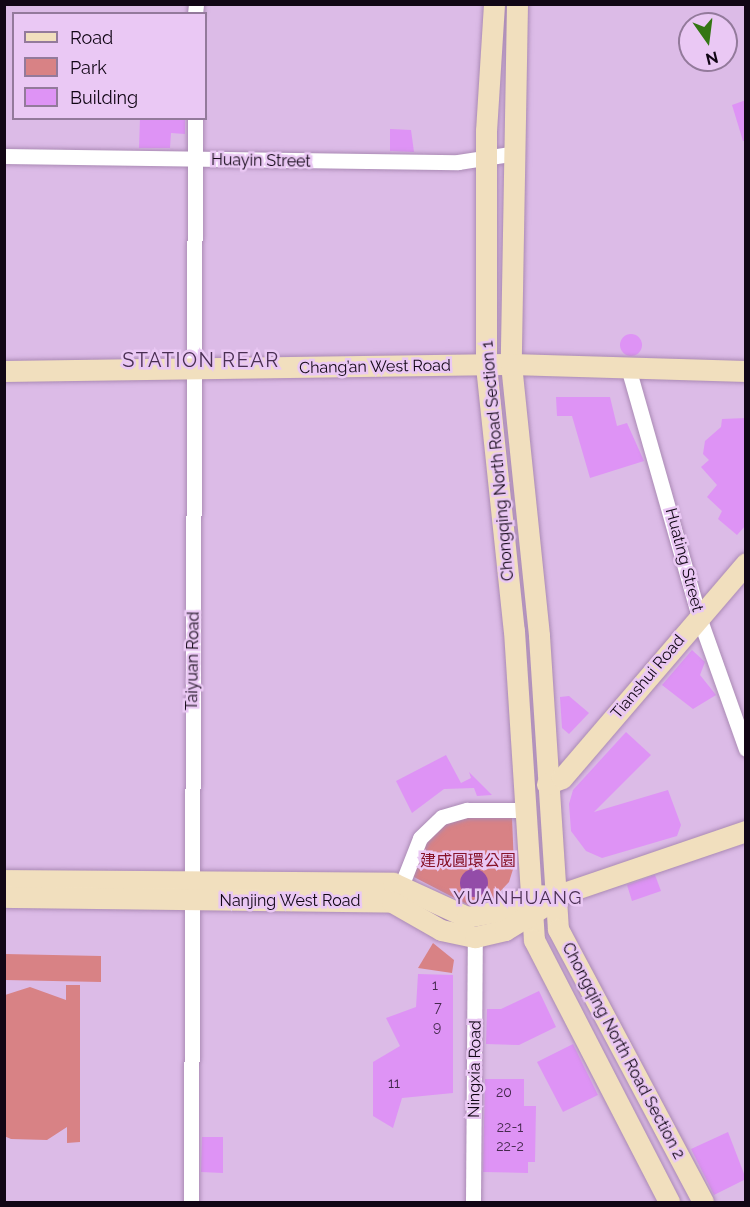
<!DOCTYPE html>
<html>
<head>
<meta charset="utf-8">
<style>
	body { margin:0 }
	#map { position:relative; width:750px; height:1207px; overflow:hidden; background:#dcbbe7; font-family:Raleway,"Noto Sans TC",sans-serif }
	div>[style] { position:absolute }
	[style*='--x'] { left:calc(var(--x)*1px); top:calc(var(--y)*1px); width:calc(var(--w)*1px); rotate:calc(var(--a)*1deg) }
	.green>* { inset:0; background:#d88285 }
	.water>* { inset:0; background:#934ca8 }
	.round { border-radius:50% }
	.building>* { inset:0; background:#de93f5 }
	.roads { filter:drop-shadow(0 0 2px #aa8ab4) drop-shadow(0 0 2px #aa8ab4) }
	.street>* { height:15px; margin:-7.5px; padding:0 7.5px; transform-origin:7.5px; border-radius:7.5px; background:#fff }
	.secondary>* { height:21px; margin:-10.5px; padding:0 10.5px; transform-origin:10.5px; border-radius:10.5px; background:#f1dfbe }
	span { translate:-50% -50%; white-space:nowrap; text-align:center; line-height:1.15; -webkit-text-stroke:5px #eac8f4; paint-order:stroke }
	.number-label { font-size:14px; color:#44294d }
	.number-label span { -webkit-text-stroke-width:0 }
	.street-label { font-size:16px; color:#110615 }
	.park-label { font-size:16px; color:#871329 }
	.neighbourhood-label { font-size:18px; color:#492e52; letter-spacing:1.5px }
	.quarter-label { font-size:20px; color:#492e52; letter-spacing:1.5px }
	.frame { position:absolute; inset:0; border:6px solid #110615; pointer-events:none }
	.legend { position:absolute; left:12px; top:12px; width:195px; height:108px; box-sizing:border-box; background:#eac8f4; border:2px solid #937a9b; margin:0; padding:8px 10px; list-style:none; font-size:18px; color:#110615 }
	.legend li { display:flex; align-items:center; gap:12px; height:30px }
	.legend b { width:30px; border:2px solid #937a9b }
	.north { position:absolute; left:678px; top:12px; width:60px; height:60px; box-sizing:border-box; background:#eac8f4; border:2px solid #937a9b; border-radius:50%; rotate:166deg; font-size:16px; font-weight:700; line-height:24px; text-align:center; color:#110615 }
	.north::after { content:''; display:block; margin:auto; width:21px; height:27px; background:#347614; clip-path:polygon(50% 0,100% 100%,50% 72%,0 100%) }
</style>
</head>
<body>
<div id="map">
	<div class="green">
		<i style="clip-path:polygon(465px 815px,512px 817px,514px 866px,509px 882px,493px 899px,470px 906px,410px 875px,419px 847px,438px 826px)"></i>
		<i style="clip-path:polygon(433px 943px,454px 960px,452px 973px,418px 968px)"></i>
		<i style="clip-path:polygon(5px 954px,101px 956px,101px 982px,5px 980px)"></i>
		<i style="clip-path:polygon(66px 985px,80px 985px,80px 1142px,67px 1143px,67px 1127px,47px 1140px,11px 1139px,4px 1136px,5px 995px,30px 987px,66px 1000px)"></i>
	</div>
	<div class="water">
		<i class="round" style="left:460px;top:869px;width:28px;height:28px"></i>
	</div>
	<div class="building">
		<i style="clip-path:polygon(746px 100px,746px 140px,743px 141px,732px 105px)"></i>
		<i style="clip-path:polygon(140px 118px,185px 118px,185px 134px,171px 133px,170px 148px,139px 148px)"></i>
		<i style="clip-path:polygon(390px 129px,411px 130px,414px 152px,390px 151px)"></i>
		<i class="round" style="left:620px;top:334px;width:22px;height:22px"></i>
		<i style="clip-path:polygon(556px 397px,610px 397px,617px 426px,627px 423px,644px 461px,590px 478px,572px 416px,557px 416px)"></i>
		<i style="clip-path:polygon(746px 418px,746px 525px,737px 535px,718px 519px,722px 511px,707px 497px,717px 485px,701px 467px,709px 460px,703px 454px,705px 441px,721px 427px,722px 419px)"></i>
		<i style="clip-path:polygon(692px 650px,705px 662px,700px 675px,716px 695px,693px 709px,662px 685px)"></i>
		<i style="clip-path:polygon(569px 696px,589px 713px,569px 734px,562px 728px,560px 697px)"></i>
		<i style="clip-path:polygon(626px 732px,651px 755px,594px 812px,668px 790px,681px 825px,677px 836px,602px 858px,586px 851px,571px 831px,569px 804px,573px 790px)"></i>
		<i style="clip-path:polygon(446px 755px,461px 783px,471px 778px,469px 772px,492px 795px,477px 796px,474px 788px,444px 789px,412px 813px,396px 781px)"></i>
		<i style="clip-path:polygon(655px 875px,661px 891px,632px 901px,627px 885px)"></i>
		<i style="clip-path:polygon(418px 974px,453px 975px,453px 1093px,402px 1098px,393px 1128px,373px 1116px,373px 1062px,400px 1046px,386px 1018px,416px 1007px)"></i>
		<i style="clip-path:polygon(539px 991px,556px 1027px,519px 1045px,486px 1044px,487px 1009px,501px 1009px)"></i>
		<i style="clip-path:polygon(573px 1044px,598px 1095px,563px 1112px,537px 1062px)"></i>
		<i style="clip-path:polygon(485px 1079px,524px 1079px,524px 1106px,536px 1106px,535px 1162px,528px 1162px,528px 1173px,483px 1172px)"></i>
		<i style="clip-path:polygon(728px 1132px,746px 1179px,714px 1195px,691px 1149px)"></i>
		<i style="clip-path:polygon(202px 1137px,223px 1137px,223px 1173px,201px 1172px)"></i>
	</div>
	<div class="roads">
		<div class="street">
			<i style="--x:195;--y:14;--w:10;--a:-84"></i>
			<i style="--x:4;--y:156;--w:454;--a:0.8"></i>
			<i style="--x:458;--y:162;--w:59;--a:-8.8"></i>
			<i style="--x:629;--y:371;--w:256;--a:74.1"></i>
			<i style="--x:699;--y:617;--w:140;--a:70.4"></i>
			<i style="--x:402;--y:884;--w:49;--a:-68.6"></i>
			<i style="--x:420;--y:838;--w:30;--a:-44"></i>
			<i style="--x:442;--y:817;--w:26;--a:-16"></i>
			<i style="--x:467;--y:810;--w:59;--a:0"></i>
			<i style="--x:191;--y:1202;--w:1084;--a:-89.79"></i>
			<i style="--x:473;--y:1202;--w:265;--a:-89.6"></i>
		</div>
		<div class="secondary">
			<i style="--x:494;--y:4;--w:126;--a:93.6"></i>
			<i style="--x:486;--y:130;--w:236;--a:90"></i>
			<i style="--x:486;--y:366;--w:266;--a:84"></i>
			<i style="--x:514;--y:631;--w:310;--a:86.3"></i>
			<i style="--x:534;--y:940;--w:295;--a:62.7"></i>
			<i style="--x:517;--y:4;--w:360;--a:91"></i>
			<i style="--x:511;--y:364;--w:273;--a:84.1"></i>
			<i style="--x:539;--y:636;--w:294;--a:86.3"></i>
			<i style="--x:558;--y:929;--w:309;--a:62"></i>
			<i style="--x:4;--y:371;--w:507;--a:-0.79"></i>
			<i style="--x:511;--y:364;--w:235;--a:1.7"></i>
			<i style="--x:547;--y:784;--w:16;--a:-22"></i>
			<i style="--x:562;--y:778;--w:283;--a:-49.4"></i>
			<i style="--x:4;--y:880;--w:389;--a:0.4"></i>
			<i style="--x:393;--y:883;--w:81;--a:24.7"></i>
			<i style="--x:467;--y:917;--w:31;--a:-11"></i>
			<i style="--x:497;--y:911;--w:38;--a:-25"></i>
			<i style="--x:531;--y:895;--w:24;--a:2"></i>
			<i style="--x:555;--y:896;--w:202;--a:-18.8"></i>
			<i style="--x:4;--y:897;--w:388;--a:0.7"></i>
			<i style="--x:392;--y:902;--w:56;--a:29.7"></i>
			<i style="--x:441;--y:930;--w:35;--a:12"></i>
			<i style="--x:475;--y:937;--w:31;--a:-13"></i>
			<i style="--x:505;--y:930;--w:42;--a:-31.4"></i>
		</div>
	</div>
	<div class="number-label">
		<span style="left:435px;top:985px">1</span>
		<span style="left:438px;top:1007px">7</span>
		<span style="left:437px;top:1027px">9</span>
		<span style="left:394px;top:1083px">11</span>
		<span style="left:504px;top:1092px">20</span>
		<span style="left:510px;top:1127px">22-1</span>
		<span style="left:510px;top:1146px">22-2</span>
	</div>
	<div class="street-label">
		<span style="left:261px;top:161px;rotate:1deg">Huayin Street</span>
		<span style="left:375px;top:367px;rotate:-1deg">Chang’an West Road</span>
		<span style="left:498px;top:461px;rotate:-95deg">Chongqing North Road Section 1</span>
		<span style="left:684px;top:560px;rotate:75deg">Huating Street</span>
		<span style="left:193px;top:661px;rotate:-89deg">Taiyuan Road</span>
		<span style="left:648px;top:677px;rotate:-50deg">Tianshui Road</span>
		<span style="left:290px;top:901px">Nanjing West Road</span>
		<span style="left:623px;top:1051px;rotate:62deg">Chongqing North Road Section 2</span>
		<span style="left:475px;top:1069px;rotate:-89deg">Ningxia Road</span>
	</div>
	<div class="park-label">
		<span style="left:468px;top:861px">建成圓環公園</span>
	</div>
	<div class="neighbourhood-label">
		<span style="left:518px;top:898px">YUANHUANG</span>
	</div>
	<div class="quarter-label">
		<span style="left:201px;top:360px">STATION REAR</span>
	</div>
	<div class="frame"></div>
	<ul class="legend">
	<li><b style="height:8px;background:#f1dfbe"></b>Road</li>
	<li><b style="height:16px;background:#d88285"></b>Park</li>
	<li><b style="height:16px;background:#de93f5"></b>Building</li>
	</ul>
	<div class="north">N</div>
</div>
</body>
</html>
